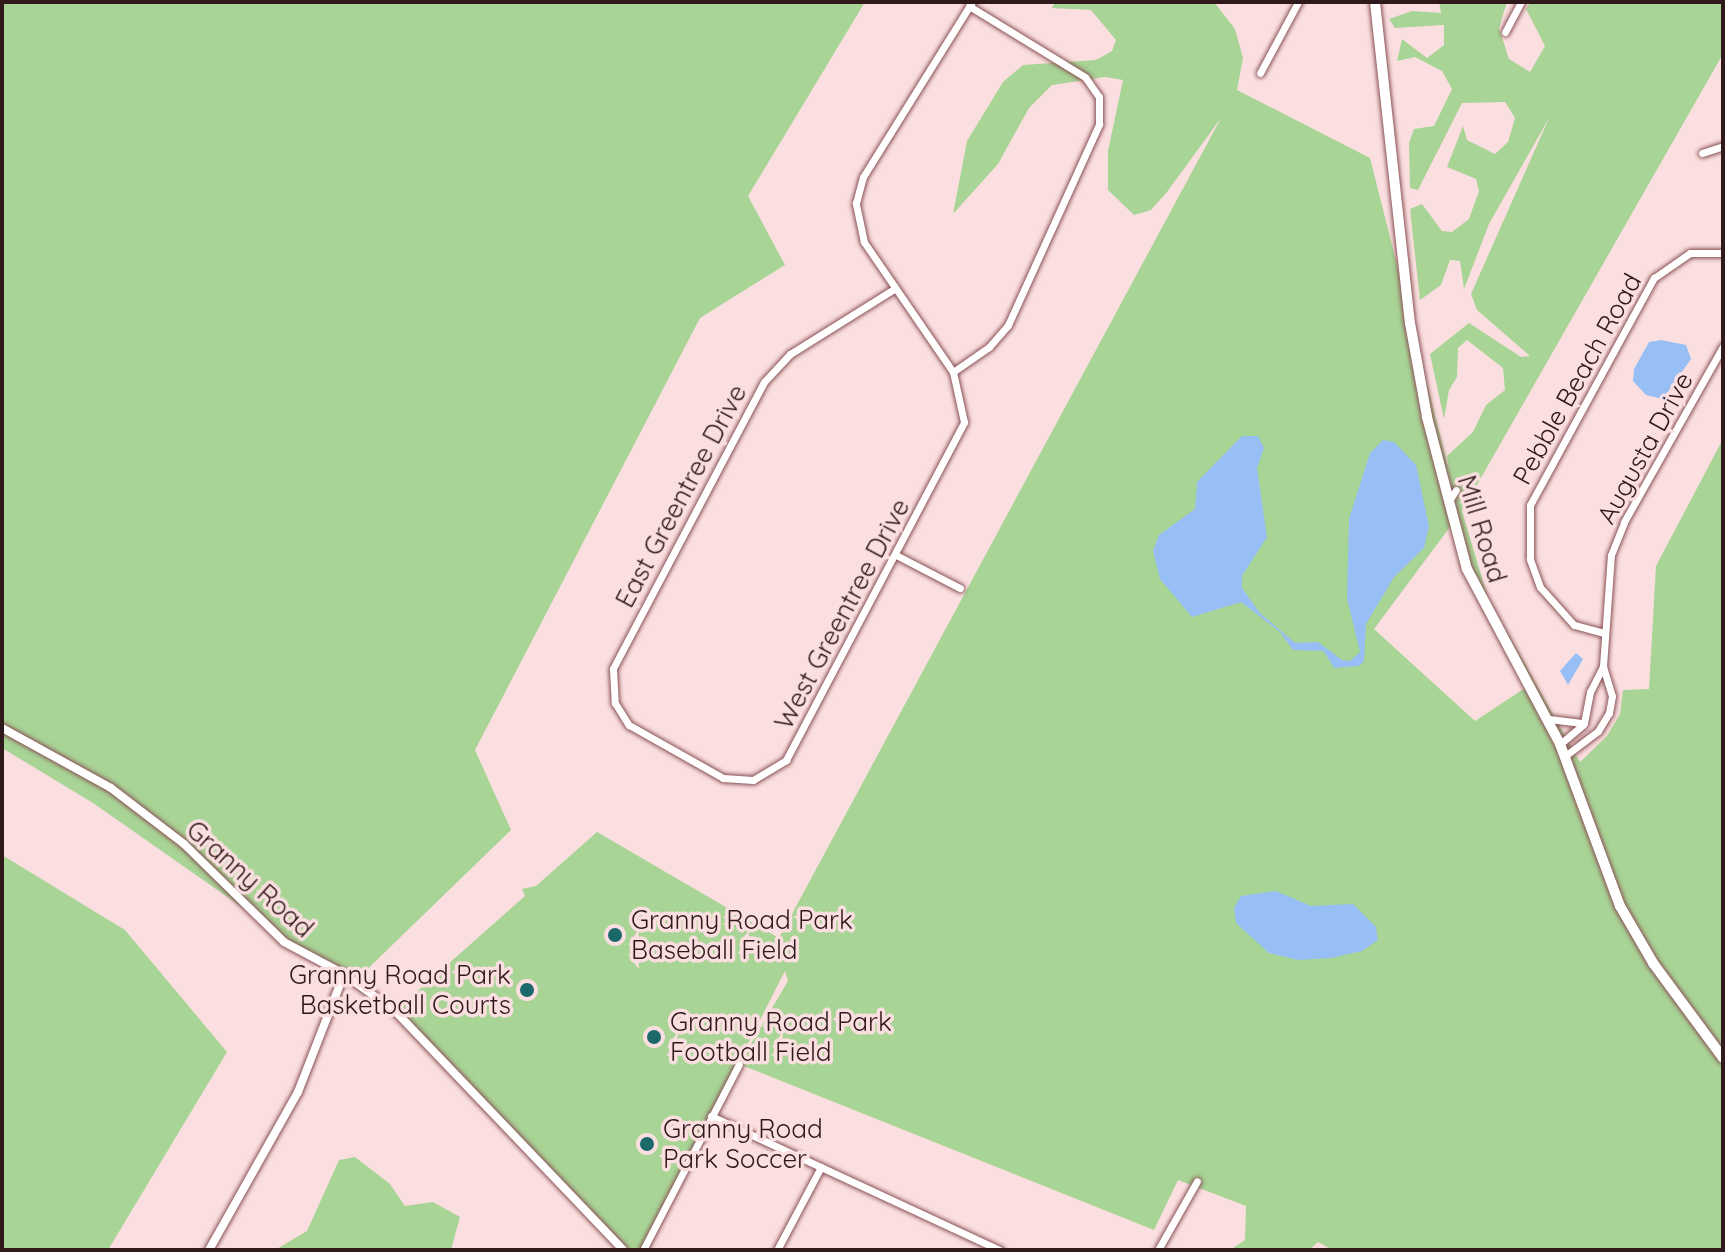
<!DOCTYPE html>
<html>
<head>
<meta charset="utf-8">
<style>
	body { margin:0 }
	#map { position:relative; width:1725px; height:1252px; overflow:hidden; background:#fbdfe0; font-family:Quicksand,sans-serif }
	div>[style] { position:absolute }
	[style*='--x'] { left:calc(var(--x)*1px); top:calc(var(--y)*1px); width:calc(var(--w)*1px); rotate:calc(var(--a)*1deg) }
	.green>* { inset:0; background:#a8d496 }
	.water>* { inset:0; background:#97bef5 }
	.roads { filter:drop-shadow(0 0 2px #8a5255) drop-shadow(0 0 2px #8a5255) }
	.minor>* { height:7px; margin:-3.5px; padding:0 3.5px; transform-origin:3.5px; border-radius:3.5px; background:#fff }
	.tertiary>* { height:8px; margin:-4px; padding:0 4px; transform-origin:4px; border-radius:4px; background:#fff }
	.secondary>* { height:10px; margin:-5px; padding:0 5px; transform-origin:5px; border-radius:5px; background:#fff }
	.dots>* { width:22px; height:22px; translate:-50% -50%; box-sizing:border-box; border:4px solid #fbdfe0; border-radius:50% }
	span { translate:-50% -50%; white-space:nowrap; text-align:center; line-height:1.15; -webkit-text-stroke:7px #fbdfe0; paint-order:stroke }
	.street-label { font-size:26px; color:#30191a }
	.poi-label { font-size:26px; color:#30191a }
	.left { translate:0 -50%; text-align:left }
	.right { translate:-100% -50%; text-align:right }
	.frame { position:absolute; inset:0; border:4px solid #30191a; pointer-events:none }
</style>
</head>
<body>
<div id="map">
	<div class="green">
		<i style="clip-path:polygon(2px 2px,865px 2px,748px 196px,785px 265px,700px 318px,475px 750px,511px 830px,352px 984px,93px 803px,2px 748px)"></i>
		<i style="clip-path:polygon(evenodd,1055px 2px,1214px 2px,1235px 29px,1243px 58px,1237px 90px,1370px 158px,1449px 470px,1447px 456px,1473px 432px,1486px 405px,1505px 390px,1503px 368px,1467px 340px,1458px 348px,1457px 377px,1449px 390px,1444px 419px,1430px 354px,1469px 323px,1521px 357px,1530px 356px,1477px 310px,1471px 294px,1549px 118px,1489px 224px,1464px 289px,1460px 261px,1450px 260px,1441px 285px,1420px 300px,1410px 209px,1422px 204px,1442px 231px,1452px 232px,1469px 219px,1479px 191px,1476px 179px,1447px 167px,1463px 126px,1467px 140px,1495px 154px,1508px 142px,1515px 118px,1505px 102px,1462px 103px,1418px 190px,1410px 188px,1409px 143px,1414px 129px,1434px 126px,1452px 89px,1442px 71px,1415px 57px,1397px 61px,1402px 39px,1427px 58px,1444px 45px,1444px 25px,1395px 28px,1389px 19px,1412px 11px,1441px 13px,1439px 2px,1507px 2px,1499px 28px,1509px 59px,1530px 72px,1545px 46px,1526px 9px,1531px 2px,1723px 2px,1723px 54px,1462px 511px,1488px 598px,1580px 762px,1607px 736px,1620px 714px,1623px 690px,1649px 689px,1656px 566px,1723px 439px,1723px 1250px,1332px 1250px,1318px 1242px,1309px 1250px,1230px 1250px,1245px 1240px,1246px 1206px,1178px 1180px,1154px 1230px,739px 1064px,788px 981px,785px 971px,643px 1250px,623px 1250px,395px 1011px,525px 896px,522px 889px,536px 886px,597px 832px,779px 938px,1221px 118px,1167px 192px,1151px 210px,1134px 215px,1108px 190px,1108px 151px,1123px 80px,1105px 77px,1052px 85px,1029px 108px,998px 164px,953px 214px,967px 141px,1003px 82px,1023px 65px,1096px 60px,1112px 51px,1116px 40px,1091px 10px,1052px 8px,1055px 2px,1450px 527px,1476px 597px,1525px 688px,1475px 721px,1374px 629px,1450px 527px)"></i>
		<i style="clip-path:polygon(2px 855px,125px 930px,227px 1052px,108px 1250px,2px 1250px)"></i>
		<i style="clip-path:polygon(355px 1157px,390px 1184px,405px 1206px,433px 1202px,460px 1217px,451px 1250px,275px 1250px,307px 1231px,339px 1160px)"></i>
	</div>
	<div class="water">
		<i style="clip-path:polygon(1661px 340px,1686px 345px,1691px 359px,1663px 399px,1646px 395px,1633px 381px,1634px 369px,1649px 342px)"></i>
		<i style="clip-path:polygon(1242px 436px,1258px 436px,1264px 448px,1257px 468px,1267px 537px,1242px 576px,1242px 588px,1260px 613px,1295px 643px,1318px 642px,1342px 660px,1350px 661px,1360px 652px,1347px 598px,1349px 519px,1370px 453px,1383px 440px,1394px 442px,1416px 465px,1429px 526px,1424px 548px,1394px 577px,1366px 624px,1364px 661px,1359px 666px,1334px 668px,1324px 651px,1293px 650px,1280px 632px,1241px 602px,1192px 617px,1160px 579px,1153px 551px,1159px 535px,1195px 509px,1197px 482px)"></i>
		<i style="clip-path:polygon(1576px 653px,1583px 659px,1568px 685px,1560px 671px)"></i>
		<i style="clip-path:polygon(1276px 891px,1311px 906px,1353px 904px,1376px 927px,1378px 940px,1362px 951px,1331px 958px,1298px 960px,1269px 953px,1236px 923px,1234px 908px,1241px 896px)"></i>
	</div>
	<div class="roads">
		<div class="minor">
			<i style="--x:1505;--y:32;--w:34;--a:-62"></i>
			<i style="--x:1260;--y:73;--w:81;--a:-61.8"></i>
			<i style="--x:1702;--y:153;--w:22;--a:-18"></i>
			<i style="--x:894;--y:289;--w:123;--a:148"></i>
			<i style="--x:790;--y:354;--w:38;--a:133"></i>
			<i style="--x:764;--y:382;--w:324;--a:117.8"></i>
			<i style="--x:613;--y:669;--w:34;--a:87"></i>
			<i style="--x:615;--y:703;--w:26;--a:58"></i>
			<i style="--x:629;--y:725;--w:108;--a:29.4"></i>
			<i style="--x:723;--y:778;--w:30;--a:4"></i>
			<i style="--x:753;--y:780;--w:39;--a:-31"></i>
			<i style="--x:786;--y:760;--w:382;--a:-62.2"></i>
			<i style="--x:964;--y:422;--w:51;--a:-102.4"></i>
			<i style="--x:953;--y:372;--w:158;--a:-124.4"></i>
			<i style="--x:864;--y:242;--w:40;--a:-102"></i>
			<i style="--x:856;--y:203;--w:27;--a:-75"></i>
			<i style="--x:863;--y:177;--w:206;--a:-58.1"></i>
			<i style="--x:953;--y:372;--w:44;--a:-34.8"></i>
			<i style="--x:989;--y:347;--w:29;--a:-49"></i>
			<i style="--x:1008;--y:325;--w:221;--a:-65.6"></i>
			<i style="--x:1099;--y:124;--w:27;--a:-90"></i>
			<i style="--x:1099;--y:97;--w:24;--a:-125"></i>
			<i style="--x:1085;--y:77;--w:136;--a:-148.5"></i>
			<i style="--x:1449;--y:501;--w:13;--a:-58"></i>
			<i style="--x:896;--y:555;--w:72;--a:27.3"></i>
			<i style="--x:1604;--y:633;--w:31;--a:-165"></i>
			<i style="--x:1574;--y:625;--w:51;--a:-131.8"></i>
			<i style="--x:1540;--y:587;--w:30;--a:-110"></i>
			<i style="--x:1530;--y:559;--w:54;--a:-90"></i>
			<i style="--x:1530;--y:505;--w:259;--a:-61.4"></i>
			<i style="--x:1654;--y:278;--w:44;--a:-34.8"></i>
			<i style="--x:1690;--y:253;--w:33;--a:0"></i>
			<i style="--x:1549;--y:719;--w:35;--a:7"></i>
			<i style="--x:1584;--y:723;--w:32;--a:-79"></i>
			<i style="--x:1590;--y:692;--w:29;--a:-63"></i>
			<i style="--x:1560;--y:744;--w:30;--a:-40"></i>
			<i style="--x:1565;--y:756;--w:41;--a:-37.1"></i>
			<i style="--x:1598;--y:731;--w:21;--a:-59"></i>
			<i style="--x:1609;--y:713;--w:17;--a:-80"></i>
			<i style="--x:1612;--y:696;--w:31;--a:-107"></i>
			<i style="--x:1603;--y:666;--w:111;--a:-85.9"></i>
			<i style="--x:1611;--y:555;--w:35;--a:-68"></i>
			<i style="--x:1624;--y:522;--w:202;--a:-60.6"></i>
			<i style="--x:711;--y:1116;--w:319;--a:24.9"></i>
			<i style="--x:643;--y:1250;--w:209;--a:-62.7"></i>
			<i style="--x:777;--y:1250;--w:94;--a:-62.1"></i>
			<i style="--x:1158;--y:1250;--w:79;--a:-60.5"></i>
		</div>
		<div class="tertiary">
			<i style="--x:2;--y:728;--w:124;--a:28.8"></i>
			<i style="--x:111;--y:788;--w:92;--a:37.5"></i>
			<i style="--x:184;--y:844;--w:140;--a:44.4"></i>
			<i style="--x:284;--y:942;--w:68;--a:28.1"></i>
			<i style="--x:344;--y:974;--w:63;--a:36"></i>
			<i style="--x:395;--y:1011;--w:330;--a:46.3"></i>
			<i style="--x:209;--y:1250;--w:181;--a:-60.6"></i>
			<i style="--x:298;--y:1092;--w:127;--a:-68.7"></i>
		</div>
		<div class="secondary">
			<i style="--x:1375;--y:2;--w:323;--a:83.8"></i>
			<i style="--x:1410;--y:323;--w:96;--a:79.7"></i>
			<i style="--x:1427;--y:417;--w:157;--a:75.3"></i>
			<i style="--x:1467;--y:569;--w:198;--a:62"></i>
			<i style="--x:1560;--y:744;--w:173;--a:69.7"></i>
			<i style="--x:1620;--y:906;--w:66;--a:59.9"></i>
			<i style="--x:1653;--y:963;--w:118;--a:53.6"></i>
		</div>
	</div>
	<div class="dots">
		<i style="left:615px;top:935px;background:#1c696b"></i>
		<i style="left:527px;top:990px;background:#1c696b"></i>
		<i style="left:654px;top:1037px;background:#1c696b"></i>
		<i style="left:647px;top:1144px;background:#1c696b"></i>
	</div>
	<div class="street-label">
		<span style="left:1577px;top:379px;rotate:-61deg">Pebble Beach Road</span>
		<span style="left:1645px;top:448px;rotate:-61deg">Augusta Drive</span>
		<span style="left:681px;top:496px;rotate:-62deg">East Greentree Drive</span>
		<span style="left:1482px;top:529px;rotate:73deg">Mill Road</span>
		<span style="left:842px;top:614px;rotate:-62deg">West Greentree Drive</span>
		<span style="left:250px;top:879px;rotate:42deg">Granny Road</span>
	</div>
	<div class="poi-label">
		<span class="left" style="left:631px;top:935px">Granny Road Park<br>Baseball Field</span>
		<span class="right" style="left:511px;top:990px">Granny Road Park<br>Basketball Courts</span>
		<span class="left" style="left:670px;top:1037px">Granny Road Park<br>Football Field</span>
		<span class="left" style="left:663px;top:1144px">Granny Road<br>Park Soccer</span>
	</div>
	<div class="frame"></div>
</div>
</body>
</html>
